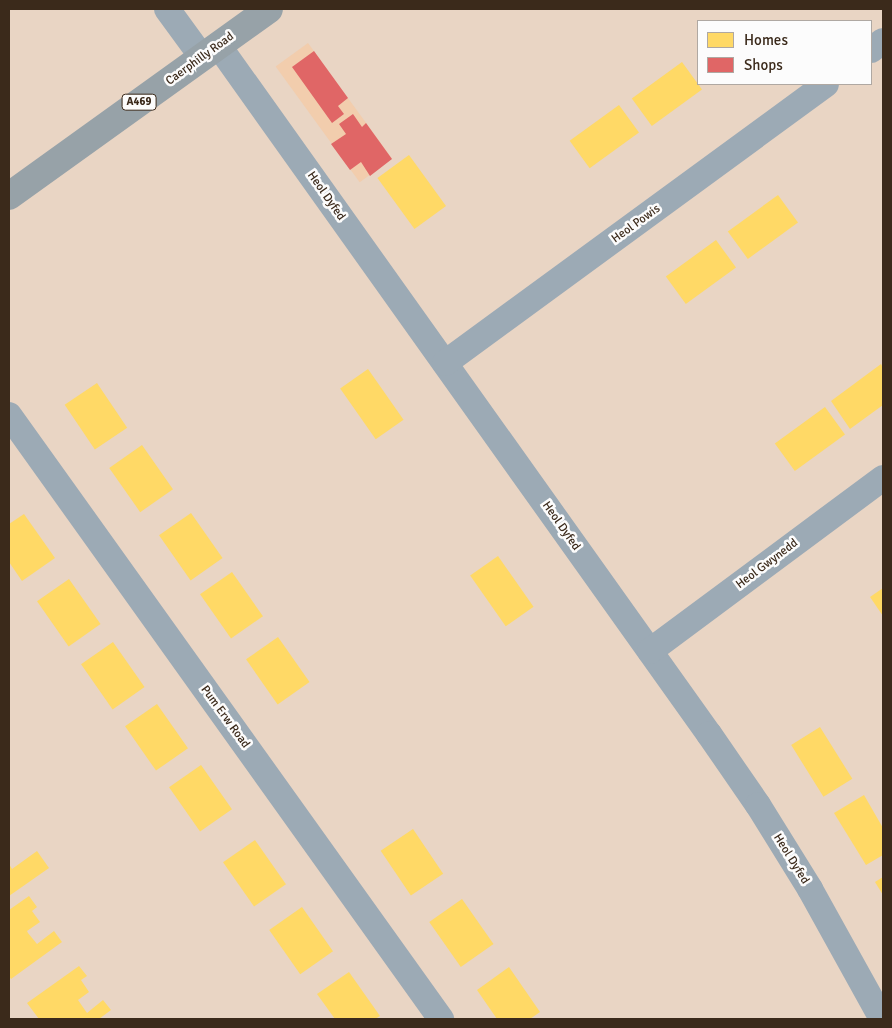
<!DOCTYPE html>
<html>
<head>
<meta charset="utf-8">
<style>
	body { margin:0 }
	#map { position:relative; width:892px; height:1028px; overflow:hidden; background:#e9d5c4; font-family:Signika,sans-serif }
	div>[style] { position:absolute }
	.built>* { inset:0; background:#f2cdad; transform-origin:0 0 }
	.homes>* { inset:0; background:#ffd966; transform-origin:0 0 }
	.shops>* { inset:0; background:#e06666 }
	.minor>* { height:26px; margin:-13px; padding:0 13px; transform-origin:13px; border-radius:13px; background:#9caab5 }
	.primary>* { height:28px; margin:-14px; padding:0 14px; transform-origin:14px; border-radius:14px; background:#97a2a8 }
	span { translate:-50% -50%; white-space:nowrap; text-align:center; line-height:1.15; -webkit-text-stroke:5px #fcfcfc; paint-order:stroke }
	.shield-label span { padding:1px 4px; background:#fcfcfc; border:1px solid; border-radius:4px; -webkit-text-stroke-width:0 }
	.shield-label { font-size:11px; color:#3b2a1b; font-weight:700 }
	.street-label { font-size:12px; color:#3b2a1b }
	.frame { position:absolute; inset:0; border:10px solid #3b2a1b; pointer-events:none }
	.legend { position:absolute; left:697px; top:20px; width:175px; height:65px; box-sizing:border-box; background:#fcfcfc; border:1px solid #afa8a2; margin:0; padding:6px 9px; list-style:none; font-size:15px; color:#3b2a1b }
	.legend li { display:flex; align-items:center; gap:10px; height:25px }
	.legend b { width:25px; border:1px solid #afa8a2 }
</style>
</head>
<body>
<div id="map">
	<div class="built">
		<i style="left:308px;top:43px;width:143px;height:40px;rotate:54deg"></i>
	</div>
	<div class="homes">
		<i style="left:682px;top:62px;width:34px;height:62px;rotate:54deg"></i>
		<i style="left:619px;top:105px;width:34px;height:61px;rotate:54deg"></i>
		<i style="left:409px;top:155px;width:63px;height:39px;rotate:54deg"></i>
		<i style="left:778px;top:195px;width:34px;height:62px;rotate:54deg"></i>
		<i style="left:716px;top:240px;width:34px;height:62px;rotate:54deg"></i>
		<i style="clip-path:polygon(881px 364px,883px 368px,883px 405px,850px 429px,831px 401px)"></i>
		<i style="left:368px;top:369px;width:62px;height:34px;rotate:55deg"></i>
		<i style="left:97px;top:383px;width:54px;height:39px;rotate:56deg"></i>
		<i style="left:825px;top:407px;width:34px;height:62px;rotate:54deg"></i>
		<i style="left:142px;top:445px;width:54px;height:40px;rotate:55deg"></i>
		<i style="left:191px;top:513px;width:55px;height:39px;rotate:55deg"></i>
		<i style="clip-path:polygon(24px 514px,55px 558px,22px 581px,9px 562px,9px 524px)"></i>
		<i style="left:498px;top:556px;width:62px;height:34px;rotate:55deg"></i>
		<i style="left:232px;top:572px;width:54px;height:39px;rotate:55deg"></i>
		<i style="left:69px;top:579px;width:55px;height:39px;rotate:55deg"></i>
		<i style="clip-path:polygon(883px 588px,883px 616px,870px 597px)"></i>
		<i style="left:278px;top:637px;width:55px;height:39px;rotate:55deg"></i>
		<i style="left:113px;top:642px;width:55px;height:39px;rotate:55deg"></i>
		<i style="left:157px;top:704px;width:54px;height:39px;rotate:55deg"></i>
		<i style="left:820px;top:727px;width:61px;height:34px;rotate:58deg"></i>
		<i style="left:201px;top:765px;width:54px;height:39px;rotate:55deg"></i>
		<i style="clip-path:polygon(864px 795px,883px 828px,883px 855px,866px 865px,834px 813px)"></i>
		<i style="left:413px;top:829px;width:54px;height:39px;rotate:56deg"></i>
		<i style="left:255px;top:840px;width:54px;height:39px;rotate:55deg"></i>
		<i style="clip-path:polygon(37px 851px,49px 868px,9px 896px,9px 864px,12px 869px)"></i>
		<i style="clip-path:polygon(883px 877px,883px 895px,875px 882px)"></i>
		<i style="clip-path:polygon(29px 896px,37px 907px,32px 911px,40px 922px,27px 931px,28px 933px,37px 944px,54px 931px,62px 942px,11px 979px,9px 976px,9px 910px)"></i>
		<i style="left:462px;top:899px;width:55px;height:40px;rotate:55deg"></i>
		<i style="left:302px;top:907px;width:54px;height:40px;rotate:55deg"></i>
		<i style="clip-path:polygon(79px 966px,87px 976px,81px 980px,89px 992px,78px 1000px,87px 1013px,103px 1000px,111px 1010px,99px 1019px,39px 1019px,27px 1003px)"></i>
		<i style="clip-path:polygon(509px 967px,540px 1012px,530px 1019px,497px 1019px,477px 990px)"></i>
		<i style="clip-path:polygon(349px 972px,380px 1016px,375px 1019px,335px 1019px,317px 994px)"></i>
	</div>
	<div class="shops">
		<i style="clip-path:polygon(314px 51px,348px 98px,338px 106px,344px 114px,332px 123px,292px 67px)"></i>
		<i style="clip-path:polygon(353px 114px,362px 127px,366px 123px,392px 159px,370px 176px,361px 162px,350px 170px,331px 144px,346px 134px,339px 124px)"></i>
	</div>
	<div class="minor">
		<i style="left:167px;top:9px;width:59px;rotate:53.9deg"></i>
		<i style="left:218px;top:45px;width:846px;rotate:54.53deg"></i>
		<i style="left:709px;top:734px;width:86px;rotate:55.4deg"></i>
		<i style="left:758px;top:805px;width:99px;rotate:58.2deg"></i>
		<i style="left:810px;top:889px;width:149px;rotate:61deg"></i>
		<i style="left:871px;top:50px;width:15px;rotate:-37deg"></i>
		<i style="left:445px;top:363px;width:472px;rotate:-36.2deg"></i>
		<i style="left:9px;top:415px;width:743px;rotate:54.43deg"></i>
		<i style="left:650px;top:651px;width:290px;rotate:-36.6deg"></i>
	</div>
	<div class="primary">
		<i style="left:9px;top:196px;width:320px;rotate:-35.7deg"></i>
	</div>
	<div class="shield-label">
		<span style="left:139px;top:102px">A469</span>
	</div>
	<div class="street-label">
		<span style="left:200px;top:59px;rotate:-36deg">Caerphilly Road</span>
		<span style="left:326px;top:196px;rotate:55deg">Heol Dyfed</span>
		<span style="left:636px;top:224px;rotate:-36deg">Heol Powis</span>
		<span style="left:561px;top:526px;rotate:55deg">Heol Dyfed</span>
		<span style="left:767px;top:564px;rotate:-37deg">Heol Gwynedd</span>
		<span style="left:225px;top:717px;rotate:54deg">Pum Erw Road</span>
		<span style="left:791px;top:859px;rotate:58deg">Heol Dyfed</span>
	</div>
	<div class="frame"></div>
	<ul class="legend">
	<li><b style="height:14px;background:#ffd966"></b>Homes</li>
	<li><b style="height:14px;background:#e06666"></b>Shops</li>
	</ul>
</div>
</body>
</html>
